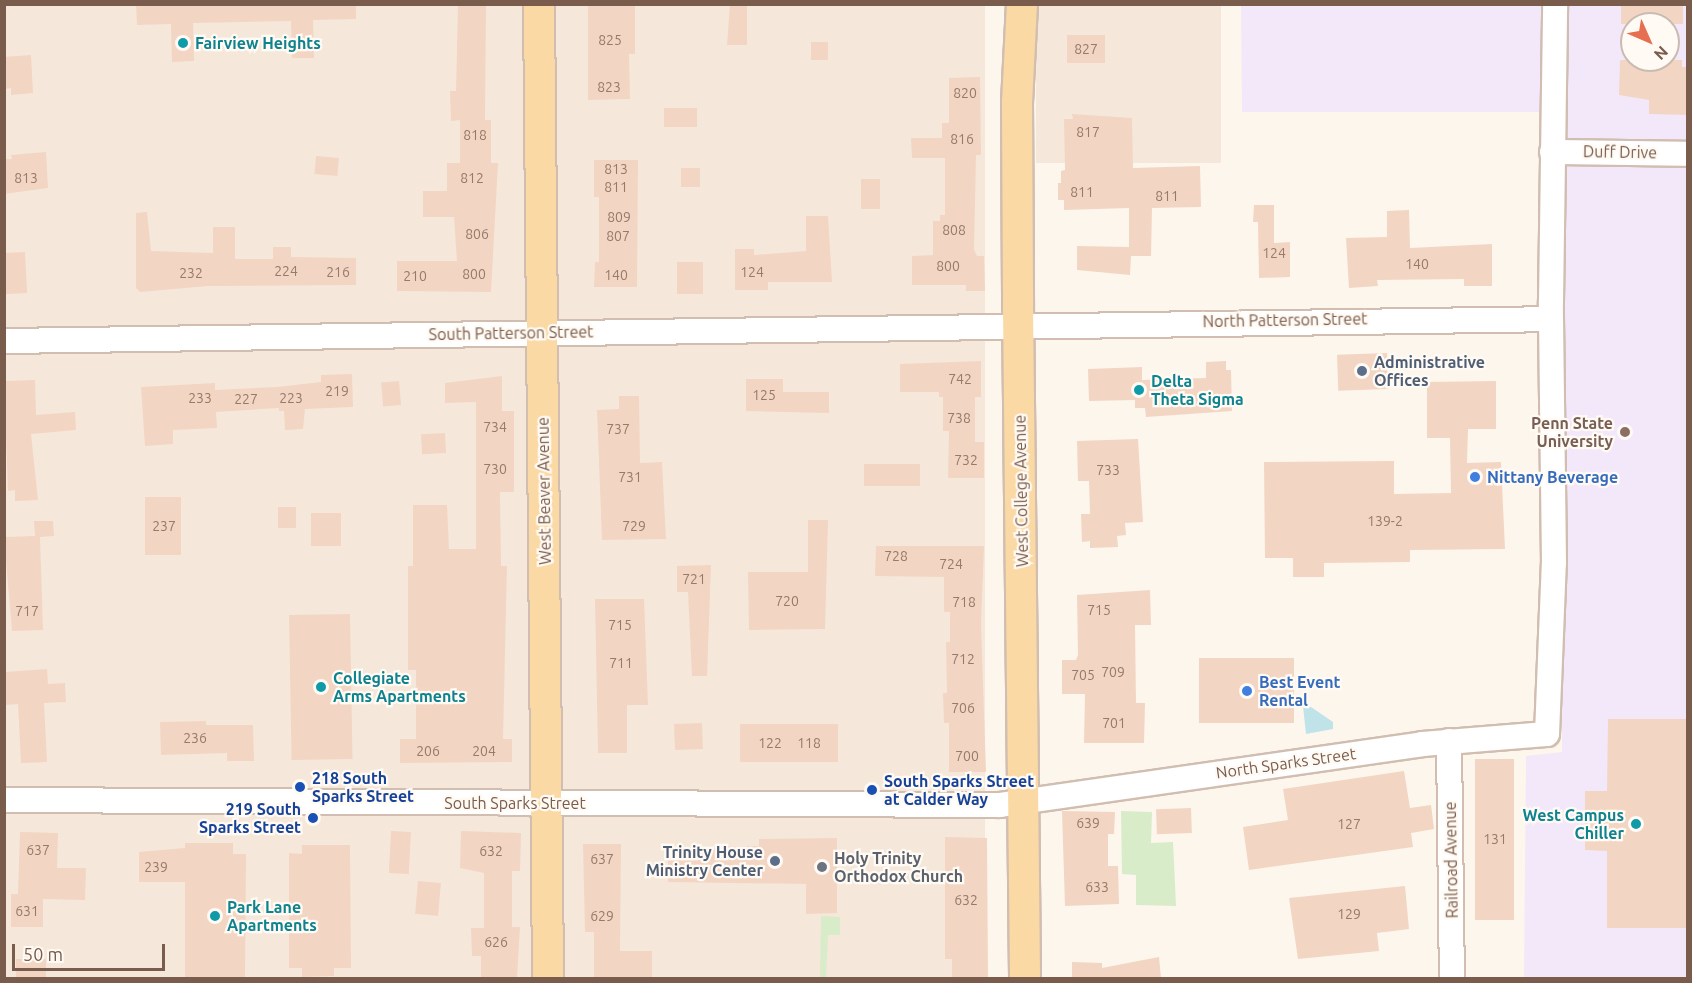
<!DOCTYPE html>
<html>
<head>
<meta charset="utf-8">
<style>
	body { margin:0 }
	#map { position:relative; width:1692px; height:983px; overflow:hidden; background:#fdf6ec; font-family:Ubuntu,sans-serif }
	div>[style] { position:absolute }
	.residential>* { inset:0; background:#f5e8da; transform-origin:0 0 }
	.education>* { inset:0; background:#f3e8fa }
	.green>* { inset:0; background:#d8ecc9 }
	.water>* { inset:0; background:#bfe3e8 }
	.building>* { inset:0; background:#f3d5c3; transform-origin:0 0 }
	.roads { filter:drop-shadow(2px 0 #d1beb0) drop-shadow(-2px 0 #d1beb0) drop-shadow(0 2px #d1beb0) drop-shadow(0 -2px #d1beb0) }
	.minor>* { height:24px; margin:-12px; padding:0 12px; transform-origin:12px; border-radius:12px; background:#fff }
	.major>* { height:30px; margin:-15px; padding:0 15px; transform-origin:15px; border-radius:15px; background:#fbd9a5 }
	.dots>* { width:16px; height:16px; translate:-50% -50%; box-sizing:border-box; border:3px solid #fffaf3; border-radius:50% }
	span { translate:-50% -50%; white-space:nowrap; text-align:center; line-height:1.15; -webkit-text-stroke:4.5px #fffaf3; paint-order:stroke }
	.number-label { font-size:14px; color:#987a6a }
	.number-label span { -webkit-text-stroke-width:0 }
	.culture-label { font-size:16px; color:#0d838f; font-weight:700 }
	.left { translate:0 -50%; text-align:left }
	.right { translate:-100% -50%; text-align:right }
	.street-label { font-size:16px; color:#7a5c4d }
	.service-label { font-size:16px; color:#4e5e75; font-weight:700 }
	.education-label { font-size:16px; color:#785e54; font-weight:700 }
	.shop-label { font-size:16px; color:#366cbe; font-weight:700 }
	.transit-label { font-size:16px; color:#164399; font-weight:700 }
	.worship-label { font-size:16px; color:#5b616d; font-weight:700 }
	.frame { position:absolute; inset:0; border:6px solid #7a5c4d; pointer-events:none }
	.north { position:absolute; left:1620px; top:12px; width:60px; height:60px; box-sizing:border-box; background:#fffaf3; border:2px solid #cabbb1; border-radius:50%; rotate:135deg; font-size:16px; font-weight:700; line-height:24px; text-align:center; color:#7a5c4d }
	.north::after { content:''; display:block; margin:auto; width:21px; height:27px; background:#e76f51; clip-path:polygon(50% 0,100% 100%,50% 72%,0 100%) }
	.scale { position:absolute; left:12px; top:944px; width:153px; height:27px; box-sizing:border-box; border:3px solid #7a5c4d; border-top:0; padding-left:8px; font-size:18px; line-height:21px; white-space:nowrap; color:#7a5c4d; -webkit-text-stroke:4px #fffaf3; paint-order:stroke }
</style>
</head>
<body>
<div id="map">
	<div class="residential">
		<i style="left:5px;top:5px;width:980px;height:973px"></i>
		<i style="left:1036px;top:5px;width:185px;height:158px"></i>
	</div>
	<div class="education">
		<i style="clip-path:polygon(evenodd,1241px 5px,1687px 5px,1687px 978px,1524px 978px,1526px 756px,1562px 752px,1563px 112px,1242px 112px,1241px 5px,1632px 24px,1668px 24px,1668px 60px,1632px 60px,1632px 24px)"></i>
	</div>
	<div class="green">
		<i style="clip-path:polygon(1121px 811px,1152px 812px,1151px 843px,1173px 842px,1176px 906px,1136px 905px,1136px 875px,1122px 874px)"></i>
		<i style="clip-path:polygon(821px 916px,840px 917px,840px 935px,828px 935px,826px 978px,820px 978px)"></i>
	</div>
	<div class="water">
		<i style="clip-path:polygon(1303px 706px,1311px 707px,1333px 722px,1333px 729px,1306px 734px)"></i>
	</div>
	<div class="building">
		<i style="clip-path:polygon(136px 4px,356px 4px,356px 19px,313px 20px,314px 58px,292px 58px,291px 21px,193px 23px,194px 61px,172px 62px,171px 24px,137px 25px)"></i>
		<i style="clip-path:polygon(458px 4px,486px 4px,485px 120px,491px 120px,491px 163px,498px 163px,491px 292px,397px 291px,397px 261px,457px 261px,454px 217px,423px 217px,423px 191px,447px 191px,447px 163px,460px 163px,460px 120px,451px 121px,450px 91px,456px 91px)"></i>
		<i style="clip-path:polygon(588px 4px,635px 4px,635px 54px,629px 54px,630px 99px,588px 100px)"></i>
		<i style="clip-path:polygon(730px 4px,747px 4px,747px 45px,727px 45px)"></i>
		<i style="left:1621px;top:4px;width:62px;height:20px"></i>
		<i style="left:1067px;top:35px;width:38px;height:28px"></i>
		<i style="left:811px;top:42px;width:17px;height:18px"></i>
		<i style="clip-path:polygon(31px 55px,33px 93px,11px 95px,11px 88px,4px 89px,4px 57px)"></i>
		<i style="clip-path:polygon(1620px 60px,1682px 60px,1682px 67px,1688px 67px,1688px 115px,1649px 114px,1649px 100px,1619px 95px)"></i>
		<i style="clip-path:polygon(980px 77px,981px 155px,976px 155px,974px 250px,977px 256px,984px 256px,985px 291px,966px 291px,966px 285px,912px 285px,912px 256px,933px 255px,933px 221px,940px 221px,940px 215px,945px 215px,945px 158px,912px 158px,911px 138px,942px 138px,942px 123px,949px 123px,949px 78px)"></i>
		<i style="left:664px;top:108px;width:33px;height:19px"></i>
		<i style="clip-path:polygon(1072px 114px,1132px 118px,1133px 168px,1200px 166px,1201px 207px,1152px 208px,1151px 256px,1131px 256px,1130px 275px,1077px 270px,1077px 246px,1129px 247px,1129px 208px,1064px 210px,1064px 200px,1058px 200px,1058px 183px,1061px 183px,1061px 171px,1065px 170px,1064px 119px,1073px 119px)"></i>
		<i style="clip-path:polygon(46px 152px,48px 188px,4px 194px,4px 159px,12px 159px,11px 155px)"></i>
		<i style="left:316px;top:156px;width:23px;height:18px;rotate:5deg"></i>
		<i style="clip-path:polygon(594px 160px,638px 160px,637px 287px,594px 287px,595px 262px,599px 262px,599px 197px,594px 197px)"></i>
		<i style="left:681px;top:168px;width:19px;height:19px"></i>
		<i style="left:861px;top:179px;width:19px;height:30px"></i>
		<i style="clip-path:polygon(1254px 205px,1274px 205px,1274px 243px,1290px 242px,1290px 277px,1259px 278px,1258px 222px,1253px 222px)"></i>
		<i style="clip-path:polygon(1409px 210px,1410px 248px,1492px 244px,1492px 286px,1464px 286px,1464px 279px,1377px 280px,1378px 286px,1349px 288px,1346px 238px,1387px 237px,1387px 211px)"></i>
		<i style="clip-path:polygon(147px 212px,151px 251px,213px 253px,213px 227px,235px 227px,235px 259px,273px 259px,273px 247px,291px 247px,291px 257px,356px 258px,356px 285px,208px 286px,140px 292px,136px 288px,136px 213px)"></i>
		<i style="clip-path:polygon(806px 216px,828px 216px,832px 282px,768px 282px,768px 290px,735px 290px,735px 249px,754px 249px,754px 255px,806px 251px)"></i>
		<i style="left:25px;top:252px;width:41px;height:21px;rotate:87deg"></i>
		<i style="left:677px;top:262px;width:26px;height:32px"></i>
		<i style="left:1387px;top:353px;width:36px;height:50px;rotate:88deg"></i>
		<i style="clip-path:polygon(981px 361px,981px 397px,975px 397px,975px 442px,984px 442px,984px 478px,948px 478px,949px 431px,943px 431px,943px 397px,939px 397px,939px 392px,900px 392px,900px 364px)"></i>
		<i style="clip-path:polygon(1226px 361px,1226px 370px,1231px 370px,1232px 411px,1146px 417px,1145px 408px,1135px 408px,1135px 400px,1089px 401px,1088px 369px,1142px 367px,1142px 380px,1206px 378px,1206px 362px)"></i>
		<i style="clip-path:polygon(352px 374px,353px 407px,305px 409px,303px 429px,285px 430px,284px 411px,279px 411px,279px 408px,216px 412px,217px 428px,173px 430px,173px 444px,145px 446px,141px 387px,215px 383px,215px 390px,277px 387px,321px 382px,321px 375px)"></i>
		<i style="clip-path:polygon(502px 376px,502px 411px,514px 411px,514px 492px,500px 492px,501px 566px,507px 566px,503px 739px,512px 739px,512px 762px,400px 763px,400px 739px,416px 739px,416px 670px,408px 670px,408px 566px,413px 566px,413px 505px,447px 505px,449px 549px,476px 549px,476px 402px,445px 403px,445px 383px)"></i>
		<i style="clip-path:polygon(746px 379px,783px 379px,783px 392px,829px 392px,829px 413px,746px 411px)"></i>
		<i style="clip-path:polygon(35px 380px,36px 415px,75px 412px,76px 430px,31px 434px,38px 500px,15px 501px,15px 490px,8px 491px,4px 381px)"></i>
		<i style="left:399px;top:381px;width:24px;height:18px;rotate:85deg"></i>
		<i style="clip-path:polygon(1496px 381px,1496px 429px,1468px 429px,1467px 463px,1501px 462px,1505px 549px,1410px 550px,1410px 562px,1324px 563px,1324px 577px,1293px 577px,1293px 558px,1265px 558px,1264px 462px,1394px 461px,1394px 494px,1451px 493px,1450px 438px,1427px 438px,1427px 382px)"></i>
		<i style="clip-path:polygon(619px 396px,639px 396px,640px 463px,662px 462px,666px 539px,602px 540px,597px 410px,619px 409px)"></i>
		<i style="left:445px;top:433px;width:20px;height:24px;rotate:87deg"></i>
		<i style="clip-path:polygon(1138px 439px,1143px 522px,1125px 523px,1126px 535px,1117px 536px,1118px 547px,1090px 548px,1090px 541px,1082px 542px,1081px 514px,1090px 514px,1089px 481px,1078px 481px,1077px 441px)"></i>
		<i style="left:920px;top:464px;width:22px;height:56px;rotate:90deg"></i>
		<i style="left:145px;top:497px;width:36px;height:58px"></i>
		<i style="left:278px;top:507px;width:18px;height:21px"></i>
		<i style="left:311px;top:513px;width:30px;height:33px"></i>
		<i style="clip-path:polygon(808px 520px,828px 520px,825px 629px,749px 630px,748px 572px,808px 572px)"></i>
		<i style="clip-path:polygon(34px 521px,53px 521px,54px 536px,40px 537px,43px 630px,12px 631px,4px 537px,35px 536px)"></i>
		<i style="clip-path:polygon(876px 546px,984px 546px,981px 624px,986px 772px,949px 772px,949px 723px,944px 723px,943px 693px,947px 693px,946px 642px,950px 642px,950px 612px,944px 612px,944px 577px,875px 576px)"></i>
		<i style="clip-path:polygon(711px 565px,707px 676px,692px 676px,688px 592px,677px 592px,677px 566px)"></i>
		<i style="clip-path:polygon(1150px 590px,1151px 625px,1135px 625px,1136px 703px,1145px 703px,1144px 743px,1084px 743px,1085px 694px,1062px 694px,1062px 660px,1076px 660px,1078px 655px,1077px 595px)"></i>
		<i style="clip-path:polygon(595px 599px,644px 599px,648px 705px,627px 705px,627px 753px,598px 753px)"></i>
		<i style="left:350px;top:614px;width:145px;height:61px;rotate:89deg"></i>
		<i style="left:1294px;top:658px;width:65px;height:95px;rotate:90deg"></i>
		<i style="clip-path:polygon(47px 669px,48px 684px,65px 683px,66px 702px,44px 703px,47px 762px,21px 763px,18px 704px,5px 705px,4px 672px)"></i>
		<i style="clip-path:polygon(1608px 719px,1688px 719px,1688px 928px,1607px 928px,1607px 851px,1585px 850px,1585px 791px,1607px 791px)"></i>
		<i style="clip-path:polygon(206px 721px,206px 725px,253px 725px,254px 761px,227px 761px,227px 753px,161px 755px,160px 722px)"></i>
		<i style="left:702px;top:723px;width:26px;height:28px;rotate:88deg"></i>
		<i style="left:838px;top:724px;width:38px;height:98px;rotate:90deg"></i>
		<i style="left:1475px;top:759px;width:39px;height:161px"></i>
		<i style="clip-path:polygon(1404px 771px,1410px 808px,1431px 805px,1434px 829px,1411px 833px,1413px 847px,1249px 870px,1243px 827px,1288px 820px,1283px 789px)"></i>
		<i style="left:1191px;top:808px;width:25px;height:35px;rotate:88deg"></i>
		<i style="clip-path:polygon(1062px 811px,1115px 812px,1114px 834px,1108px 834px,1108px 866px,1118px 866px,1119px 904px,1065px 906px)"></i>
		<i style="left:391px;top:831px;width:20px;height:42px;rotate:3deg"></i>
		<i style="clip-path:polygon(461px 831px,521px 833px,520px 871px,512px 871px,512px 927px,520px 927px,517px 978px,481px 978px,481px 956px,472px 956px,471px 928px,484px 928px,484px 873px,460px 868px)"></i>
		<i style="clip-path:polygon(20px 832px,58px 833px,57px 868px,86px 868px,85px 900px,43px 899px,43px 927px,11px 927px,11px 894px,18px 894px)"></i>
		<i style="clip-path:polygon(945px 837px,987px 838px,988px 978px,952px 978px,952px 959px,945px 959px)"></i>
		<i style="clip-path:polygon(837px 838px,837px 913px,806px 914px,806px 884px,668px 882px,668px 848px,759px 846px,759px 839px)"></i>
		<i style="clip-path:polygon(185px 843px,233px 843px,233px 854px,246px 854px,245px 978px,185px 978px,185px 882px,139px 882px,139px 852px,185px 848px)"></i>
		<i style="clip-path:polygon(583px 844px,621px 844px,620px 951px,652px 951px,652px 978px,594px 978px,594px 932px,585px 932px)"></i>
		<i style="clip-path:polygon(302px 845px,350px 845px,351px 968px,334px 968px,334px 976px,302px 977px,302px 968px,289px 968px,289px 853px,302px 854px)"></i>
		<i style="left:418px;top:881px;width:23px;height:33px;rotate:5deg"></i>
		<i style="clip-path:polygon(1405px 886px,1409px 929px,1377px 933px,1379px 951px,1298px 959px,1289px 898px)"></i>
		<i style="clip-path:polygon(1159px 957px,1161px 978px,1072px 978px,1072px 962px,1102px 963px,1102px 968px)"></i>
		<i style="left:16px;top:959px;width:30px;height:19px"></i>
	</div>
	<div class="roads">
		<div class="minor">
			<i style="left:1552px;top:152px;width:136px;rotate:0.8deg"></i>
			<i style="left:4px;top:341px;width:1547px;rotate:-0.81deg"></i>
			<i style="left:1449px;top:741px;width:237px;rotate:89.3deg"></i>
			<i style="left:4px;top:800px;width:996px;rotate:0.29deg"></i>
			<i style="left:1000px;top:805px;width:426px;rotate:-8.2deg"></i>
			<i style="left:1422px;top:744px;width:125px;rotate:-4.6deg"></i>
			<i style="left:1547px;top:734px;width:171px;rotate:-87.7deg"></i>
			<i style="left:1554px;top:563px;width:261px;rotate:-90.7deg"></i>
			<i style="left:1551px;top:302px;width:298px;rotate:-89.2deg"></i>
		</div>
		<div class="major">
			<i style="left:539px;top:4px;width:974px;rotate:89.47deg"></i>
			<i style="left:1022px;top:4px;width:98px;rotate:92.9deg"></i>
			<i style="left:1017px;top:102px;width:204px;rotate:89.7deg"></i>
			<i style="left:1018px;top:306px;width:672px;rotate:89.4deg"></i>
		</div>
	</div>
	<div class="dots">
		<i style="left:183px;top:43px;background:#0f9aa8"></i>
		<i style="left:1362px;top:371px;background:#5c6f8a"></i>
		<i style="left:1139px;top:390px;background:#0f9aa8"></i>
		<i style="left:1625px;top:432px;background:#8d6e63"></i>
		<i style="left:1475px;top:477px;background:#3f7fe0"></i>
		<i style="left:321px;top:687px;background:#0f9aa8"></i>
		<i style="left:1247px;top:691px;background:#3f7fe0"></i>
		<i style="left:300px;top:787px;background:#1a4fb4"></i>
		<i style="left:872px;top:790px;background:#1a4fb4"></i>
		<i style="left:313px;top:818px;background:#1a4fb4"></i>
		<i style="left:1636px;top:824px;background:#0f9aa8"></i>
		<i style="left:775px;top:861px;background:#5c6f8a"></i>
		<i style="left:822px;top:867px;background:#6b7280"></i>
		<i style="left:215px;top:916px;background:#0f9aa8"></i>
	</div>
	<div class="number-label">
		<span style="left:610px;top:40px">825</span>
		<span style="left:1086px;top:49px">827</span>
		<span style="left:609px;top:87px">823</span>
		<span style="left:965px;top:93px">820</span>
		<span style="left:1088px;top:132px">817</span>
		<span style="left:475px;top:135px">818</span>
		<span style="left:962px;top:139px">816</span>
		<span style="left:616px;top:169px">813</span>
		<span style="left:26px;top:178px">813</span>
		<span style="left:472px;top:178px">812</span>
		<span style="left:616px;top:187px">811</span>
		<span style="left:1082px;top:192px">811</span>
		<span style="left:1167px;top:196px">811</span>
		<span style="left:619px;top:217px">809</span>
		<span style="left:954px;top:230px">808</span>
		<span style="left:477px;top:234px">806</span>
		<span style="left:618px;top:236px">807</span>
		<span style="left:1274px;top:253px">124</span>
		<span style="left:1417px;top:264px">140</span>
		<span style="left:948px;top:266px">800</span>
		<span style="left:286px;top:271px">224</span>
		<span style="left:338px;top:272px">216</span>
		<span style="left:752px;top:272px">124</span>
		<span style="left:191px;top:273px">232</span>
		<span style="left:474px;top:274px">800</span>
		<span style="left:616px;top:275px">140</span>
		<span style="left:415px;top:276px">210</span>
		<span style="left:960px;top:379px">742</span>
		<span style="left:337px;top:391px">219</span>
		<span style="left:764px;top:395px">125</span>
		<span style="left:200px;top:398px">233</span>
		<span style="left:291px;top:398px">223</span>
		<span style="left:246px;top:399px">227</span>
		<span style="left:959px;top:418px">738</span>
		<span style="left:495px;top:427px">734</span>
		<span style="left:618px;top:429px">737</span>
		<span style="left:966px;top:460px">732</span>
		<span style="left:495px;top:469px">730</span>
		<span style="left:1108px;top:470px">733</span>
		<span style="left:630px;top:477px">731</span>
		<span style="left:1385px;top:521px">139-2</span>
		<span style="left:164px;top:526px">237</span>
		<span style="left:634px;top:526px">729</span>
		<span style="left:896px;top:556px">728</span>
		<span style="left:951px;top:564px">724</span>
		<span style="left:694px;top:579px">721</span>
		<span style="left:787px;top:601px">720</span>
		<span style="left:964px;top:602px">718</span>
		<span style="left:1099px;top:610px">715</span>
		<span style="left:27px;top:611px">717</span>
		<span style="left:620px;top:625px">715</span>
		<span style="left:963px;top:659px">712</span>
		<span style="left:621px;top:663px">711</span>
		<span style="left:1113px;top:672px">709</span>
		<span style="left:1083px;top:675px">705</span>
		<span style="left:963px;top:708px">706</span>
		<span style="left:1114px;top:723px">701</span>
		<span style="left:195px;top:738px">236</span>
		<span style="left:770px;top:743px">122</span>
		<span style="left:809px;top:743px">118</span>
		<span style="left:428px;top:751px">206</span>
		<span style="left:484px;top:751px">204</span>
		<span style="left:967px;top:756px">700</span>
		<span style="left:1088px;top:823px">639</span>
		<span style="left:1349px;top:824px">127</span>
		<span style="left:1495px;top:839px">131</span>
		<span style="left:38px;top:850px">637</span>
		<span style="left:491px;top:851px">632</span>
		<span style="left:602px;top:859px">637</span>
		<span style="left:156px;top:867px">239</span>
		<span style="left:1097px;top:887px">633</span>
		<span style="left:966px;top:900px">632</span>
		<span style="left:27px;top:911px">631</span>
		<span style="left:1349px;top:914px">129</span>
		<span style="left:602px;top:916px">629</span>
		<span style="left:496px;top:942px">626</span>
	</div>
	<div class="culture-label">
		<span class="left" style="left:195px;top:43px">Fairview Heights</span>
		<span class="left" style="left:1151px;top:390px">Delta<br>Theta Sigma</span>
		<span class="left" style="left:333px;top:687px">Collegiate<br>Arms Apartments</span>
		<span class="right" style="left:1624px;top:824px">West Campus<br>Chiller</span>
		<span class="left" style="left:227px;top:916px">Park Lane<br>Apartments</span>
	</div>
	<div class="street-label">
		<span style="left:1620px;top:152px;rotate:1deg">Duff Drive</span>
		<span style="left:1285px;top:320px;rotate:-1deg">North Patterson Street</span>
		<span style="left:511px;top:333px;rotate:-1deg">South Patterson Street</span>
		<span style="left:544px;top:491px;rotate:-91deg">West Beaver Avenue</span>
		<span style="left:1021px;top:491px;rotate:-91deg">West College Avenue</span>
		<span style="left:1286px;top:763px;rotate:-8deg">North Sparks Street</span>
		<span style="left:515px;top:803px">South Sparks Street</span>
		<span style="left:1451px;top:860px;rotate:-91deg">Railroad Avenue</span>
	</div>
	<div class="service-label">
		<span class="left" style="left:1374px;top:371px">Administrative<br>Offices</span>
		<span class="right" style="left:763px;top:861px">Trinity House<br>Ministry Center</span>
	</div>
	<div class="education-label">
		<span class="right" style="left:1613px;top:432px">Penn State<br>University</span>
	</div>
	<div class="shop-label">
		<span class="left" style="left:1487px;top:477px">Nittany Beverage</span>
		<span class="left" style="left:1259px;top:691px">Best Event<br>Rental</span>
	</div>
	<div class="transit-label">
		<span class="left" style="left:312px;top:787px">218 South<br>Sparks Street</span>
		<span class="left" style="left:884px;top:790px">South Sparks Street<br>at Calder Way</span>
		<span class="right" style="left:301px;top:818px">219 South<br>Sparks Street</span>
	</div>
	<div class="worship-label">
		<span class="left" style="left:834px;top:867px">Holy Trinity<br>Orthodox Church</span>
	</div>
	<div class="frame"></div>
	<div class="north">N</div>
	<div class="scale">50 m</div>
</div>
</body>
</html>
